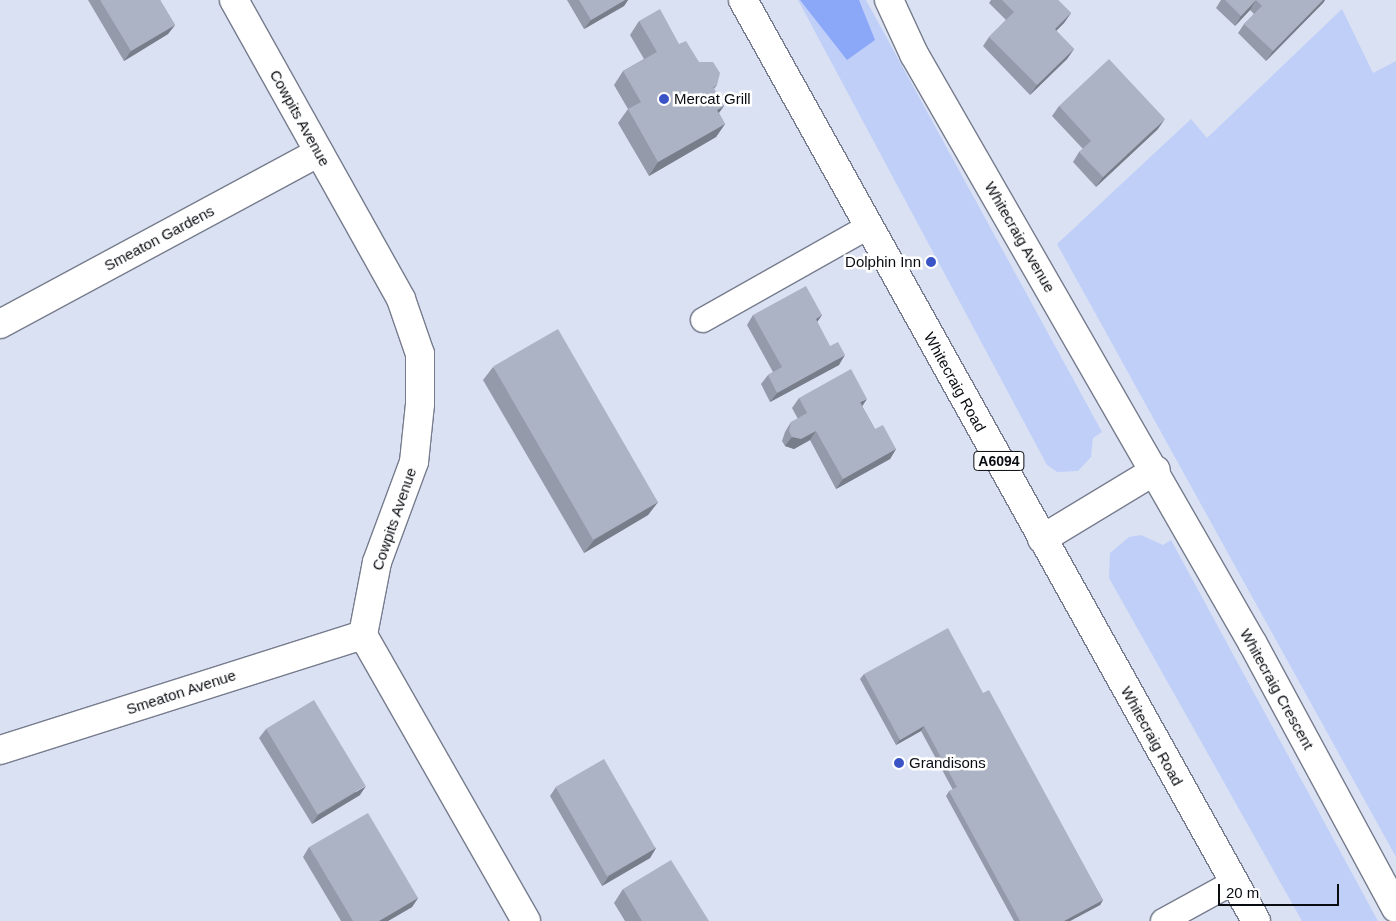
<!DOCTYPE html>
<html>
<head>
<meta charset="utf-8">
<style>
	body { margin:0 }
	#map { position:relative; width:1396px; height:921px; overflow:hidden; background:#dae1f3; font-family:Arial,sans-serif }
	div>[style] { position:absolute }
	.green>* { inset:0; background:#c0cff8 }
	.forest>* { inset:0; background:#8ba7f8 }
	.roads { filter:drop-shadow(1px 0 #767c8d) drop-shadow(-1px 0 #767c8d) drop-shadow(0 1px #767c8d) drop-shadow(0 -1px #767c8d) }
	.service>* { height:24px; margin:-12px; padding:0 12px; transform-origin:12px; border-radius:12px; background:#fff }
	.minor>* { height:28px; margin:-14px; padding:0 14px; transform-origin:14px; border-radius:14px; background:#fff }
	.primary>* { height:28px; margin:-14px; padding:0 14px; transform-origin:14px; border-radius:14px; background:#fff }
	.wall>* { inset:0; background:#949aa9 }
	.shaded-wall>* { inset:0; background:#787d8a }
	.building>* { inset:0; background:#acb3c5; transform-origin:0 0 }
	.dots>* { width:14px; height:14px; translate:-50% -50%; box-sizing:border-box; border:2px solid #fff; border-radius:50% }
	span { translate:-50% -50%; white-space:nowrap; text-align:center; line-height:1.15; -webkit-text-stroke:5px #fff; paint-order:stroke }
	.shield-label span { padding:1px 4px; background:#fff; border:1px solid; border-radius:4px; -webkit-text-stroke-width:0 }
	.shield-label { font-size:14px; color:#090c11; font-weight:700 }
	.poi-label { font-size:15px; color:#090c11 }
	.left { translate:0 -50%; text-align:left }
	.right { translate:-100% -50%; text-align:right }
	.street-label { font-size:15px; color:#090c11 }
	.scale { position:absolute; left:1218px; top:884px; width:121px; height:22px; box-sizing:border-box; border:2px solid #090c11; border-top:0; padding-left:6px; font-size:15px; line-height:18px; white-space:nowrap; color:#090c11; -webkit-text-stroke:4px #fff; paint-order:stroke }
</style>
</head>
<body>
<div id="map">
	<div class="green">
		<i style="clip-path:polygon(798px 0,866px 0,1102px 432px,1093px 438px,1091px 457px,1078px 471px,1057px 472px,1047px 465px)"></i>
		<i style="clip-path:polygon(1342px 9px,1373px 73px,1396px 61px,1396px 857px,1057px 244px,1191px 119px,1207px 138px)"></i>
		<i style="clip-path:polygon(1141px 535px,1163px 545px,1171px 540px,1378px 921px,1302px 921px,1109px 578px,1110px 553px,1129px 537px)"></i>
	</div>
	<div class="forest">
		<i style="clip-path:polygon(800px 0,859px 0,875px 40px,847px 60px)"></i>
	</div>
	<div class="roads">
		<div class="service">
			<i style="left:703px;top:320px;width:189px;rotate:-29.4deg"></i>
			<i style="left:1163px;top:921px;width:81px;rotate:-28.8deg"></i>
		</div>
		<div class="minor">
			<i style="left:234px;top:0;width:342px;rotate:60.8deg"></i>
			<i style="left:401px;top:299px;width:58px;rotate:70.9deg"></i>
			<i style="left:420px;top:354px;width:50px;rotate:90deg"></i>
			<i style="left:420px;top:404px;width:58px;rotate:95.9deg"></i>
			<i style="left:414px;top:462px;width:107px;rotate:110.3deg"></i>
			<i style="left:377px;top:562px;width:74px;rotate:100.9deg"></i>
			<i style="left:363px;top:635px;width:329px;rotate:60.3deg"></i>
			<i style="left:889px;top:0;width:60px;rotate:65.2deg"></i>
			<i style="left:914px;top:54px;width:680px;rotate:60.12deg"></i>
			<i style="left:1253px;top:644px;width:300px;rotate:61.6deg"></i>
			<i style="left:0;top:324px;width:362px;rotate:-28.3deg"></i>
			<i style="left:1042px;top:539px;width:133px;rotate:-31.2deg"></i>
			<i style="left:0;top:750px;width:381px;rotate:-17.6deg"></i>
		</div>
		<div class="primary">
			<i style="left:743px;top:0;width:1054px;rotate:60.88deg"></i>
		</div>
	</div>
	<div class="wall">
		<i style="clip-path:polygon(88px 0,160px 0,175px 25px,168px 34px,124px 61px)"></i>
		<i style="clip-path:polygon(567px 0,628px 0,624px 6px,584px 29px)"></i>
		<i style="clip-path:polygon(991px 0,1058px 0,1071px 13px,1064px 23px,1056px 31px,1074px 49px,1067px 59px,1030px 95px,983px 46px,989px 37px,1006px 20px,989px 3px)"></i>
		<i style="clip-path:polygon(1221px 0,1325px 0,1323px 3px,1266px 61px,1238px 33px,1244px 24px,1254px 14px,1250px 10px,1235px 26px,1216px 8px)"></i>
		<i style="clip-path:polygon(639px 21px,679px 44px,699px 62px,717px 85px,714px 89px,724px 106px,719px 113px,725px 124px,716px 137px,649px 176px,618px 123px,628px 109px,614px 85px,623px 71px,644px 59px,630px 35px)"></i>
		<i style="clip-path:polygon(1059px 106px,1158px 129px,1096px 187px,1073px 162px,1079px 152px,1083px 149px,1052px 116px)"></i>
		<i style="clip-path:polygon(753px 315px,822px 315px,817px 322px,839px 365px,770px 402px,761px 384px,768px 375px,773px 372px,747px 325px)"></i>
		<i style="clip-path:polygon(493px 367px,658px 502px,648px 515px,584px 553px,483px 380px)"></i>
		<i style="clip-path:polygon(799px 398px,862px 406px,875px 429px,896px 449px,890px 459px,836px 489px,810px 440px,794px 449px,785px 446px,782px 441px,785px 432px,791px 422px,798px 419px,792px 408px)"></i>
		<i style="clip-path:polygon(864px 674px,983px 693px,1103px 900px,1100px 905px,1070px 921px,1014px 921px,946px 796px,949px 791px,953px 790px,921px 731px,896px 745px,860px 679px)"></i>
		<i style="clip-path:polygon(266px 729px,360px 795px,312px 824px,259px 738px)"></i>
		<i style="clip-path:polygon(556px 787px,656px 848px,650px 858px,602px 886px,550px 796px)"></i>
		<i style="clip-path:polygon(309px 847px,418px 898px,412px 907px,388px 921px,341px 921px,303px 857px)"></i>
		<i style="clip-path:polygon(623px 889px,709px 921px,625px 921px,614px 903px)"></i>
	</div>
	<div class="shaded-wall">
		<i style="clip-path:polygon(625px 0,628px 0,624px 6px,584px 29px,591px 20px)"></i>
		<i style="clip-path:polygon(1256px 0,1250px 10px,1235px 26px,1241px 16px)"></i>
		<i style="clip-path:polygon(1323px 0,1325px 0,1323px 3px,1266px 61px,1273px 51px)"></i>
		<i style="clip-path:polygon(1071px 13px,1064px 23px,1048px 39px,1055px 29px)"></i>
		<i style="clip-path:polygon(175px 25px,168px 34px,124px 61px,131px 51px)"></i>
		<i style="clip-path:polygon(1074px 49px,1067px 59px,1030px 95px,1037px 85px)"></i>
		<i style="clip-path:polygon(724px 106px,714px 119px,717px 110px)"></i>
		<i style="clip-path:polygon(1165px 119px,1158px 129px,1096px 187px,1103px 177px)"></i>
		<i style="clip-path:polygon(725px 124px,716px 137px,649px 176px,658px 162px)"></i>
		<i style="clip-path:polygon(822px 315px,815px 325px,816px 319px)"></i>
		<i style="clip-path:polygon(845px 355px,839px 365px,770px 402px,777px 393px)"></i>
		<i style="clip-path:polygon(867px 399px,861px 408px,860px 402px)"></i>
		<i style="clip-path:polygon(816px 431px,810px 440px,794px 449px,785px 446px,792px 437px)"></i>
		<i style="clip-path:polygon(896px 449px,890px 459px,836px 489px,843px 479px)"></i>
		<i style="clip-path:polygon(658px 502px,648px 515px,584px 553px,594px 540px)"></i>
		<i style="clip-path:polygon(924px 726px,921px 731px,896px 745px,900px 740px)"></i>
		<i style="clip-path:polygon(366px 786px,360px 795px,312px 824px,318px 815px)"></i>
		<i style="clip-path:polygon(656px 848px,650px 858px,602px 886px,609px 876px)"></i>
		<i style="clip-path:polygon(418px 898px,412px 907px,388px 921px,379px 921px)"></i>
		<i style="clip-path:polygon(1103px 900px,1100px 905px,1070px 921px,1064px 921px)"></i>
	</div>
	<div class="building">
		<i style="clip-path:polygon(100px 0,160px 0,175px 25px,131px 51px)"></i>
		<i style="clip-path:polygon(579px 0,625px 0,591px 20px)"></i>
		<i style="clip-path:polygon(1002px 0,1058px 0,1071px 13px,1055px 29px,1074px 49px,1037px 85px,989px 37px,1014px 12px)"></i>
		<i style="clip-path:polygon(1225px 0,1323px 0,1273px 51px,1244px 24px,1262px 6px,1256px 0,1241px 16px)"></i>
		<i style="clip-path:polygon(660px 9px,679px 44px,686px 41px,699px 62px,713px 62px,720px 73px,717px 85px,713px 87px,724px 106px,717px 110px,725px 124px,658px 162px,628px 109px,641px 102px,623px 71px,657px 52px,639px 21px)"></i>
		<i style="clip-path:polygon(1109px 59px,1165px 119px,1103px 177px,1079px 152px,1091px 141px,1059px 106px)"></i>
		<i style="clip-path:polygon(806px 286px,822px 315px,816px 319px,830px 346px,838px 342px,845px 355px,777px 393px,768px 375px,782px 367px,753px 315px)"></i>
		<i style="left:558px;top:329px;width:200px;height:75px;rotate:60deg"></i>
		<i style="clip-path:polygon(851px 369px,867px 399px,860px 402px,875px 429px,883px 425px,896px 449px,843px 479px,816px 431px,801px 439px,792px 437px,789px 431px,791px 422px,807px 413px,799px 398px)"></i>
		<i style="clip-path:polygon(948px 628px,983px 693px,989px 690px,1103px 900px,1064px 921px,1020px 921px,949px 791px,957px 787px,924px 726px,900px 740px,864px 674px)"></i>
		<i style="left:314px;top:700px;width:100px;height:56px;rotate:59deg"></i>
		<i style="left:604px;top:759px;width:103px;height:56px;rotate:60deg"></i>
		<i style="clip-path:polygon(368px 813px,418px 898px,379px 921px,353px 921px,309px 847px)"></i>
		<i style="clip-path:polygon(671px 860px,709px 921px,642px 921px,623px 889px)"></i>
	</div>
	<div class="dots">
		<i style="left:664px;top:99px;background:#3a54c6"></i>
		<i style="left:931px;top:262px;background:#3a54c6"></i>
		<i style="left:899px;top:763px;background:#3a54c6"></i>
	</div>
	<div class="shield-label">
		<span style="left:999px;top:461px">A6094</span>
	</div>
	<div class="poi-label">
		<span class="left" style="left:674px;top:99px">Mercat Grill</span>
		<span class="right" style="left:921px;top:262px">Dolphin Inn</span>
		<span class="left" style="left:909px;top:763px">Grandisons</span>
	</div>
	<div class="street-label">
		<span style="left:300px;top:118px;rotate:61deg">Cowpits Avenue</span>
		<span style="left:1020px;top:237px;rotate:60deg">Whitecraig Avenue</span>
		<span style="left:159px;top:238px;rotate:-28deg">Smeaton Gardens</span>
		<span style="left:955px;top:382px;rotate:61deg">Whitecraig Road</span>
		<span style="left:394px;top:519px;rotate:-71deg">Cowpits Avenue</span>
		<span style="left:1277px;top:689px;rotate:61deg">Whitecraig Crescent</span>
		<span style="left:181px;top:692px;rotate:-18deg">Smeaton Avenue</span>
		<span style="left:1152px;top:736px;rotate:61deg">Whitecraig Road</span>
	</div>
	<div class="scale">20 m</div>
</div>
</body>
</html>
